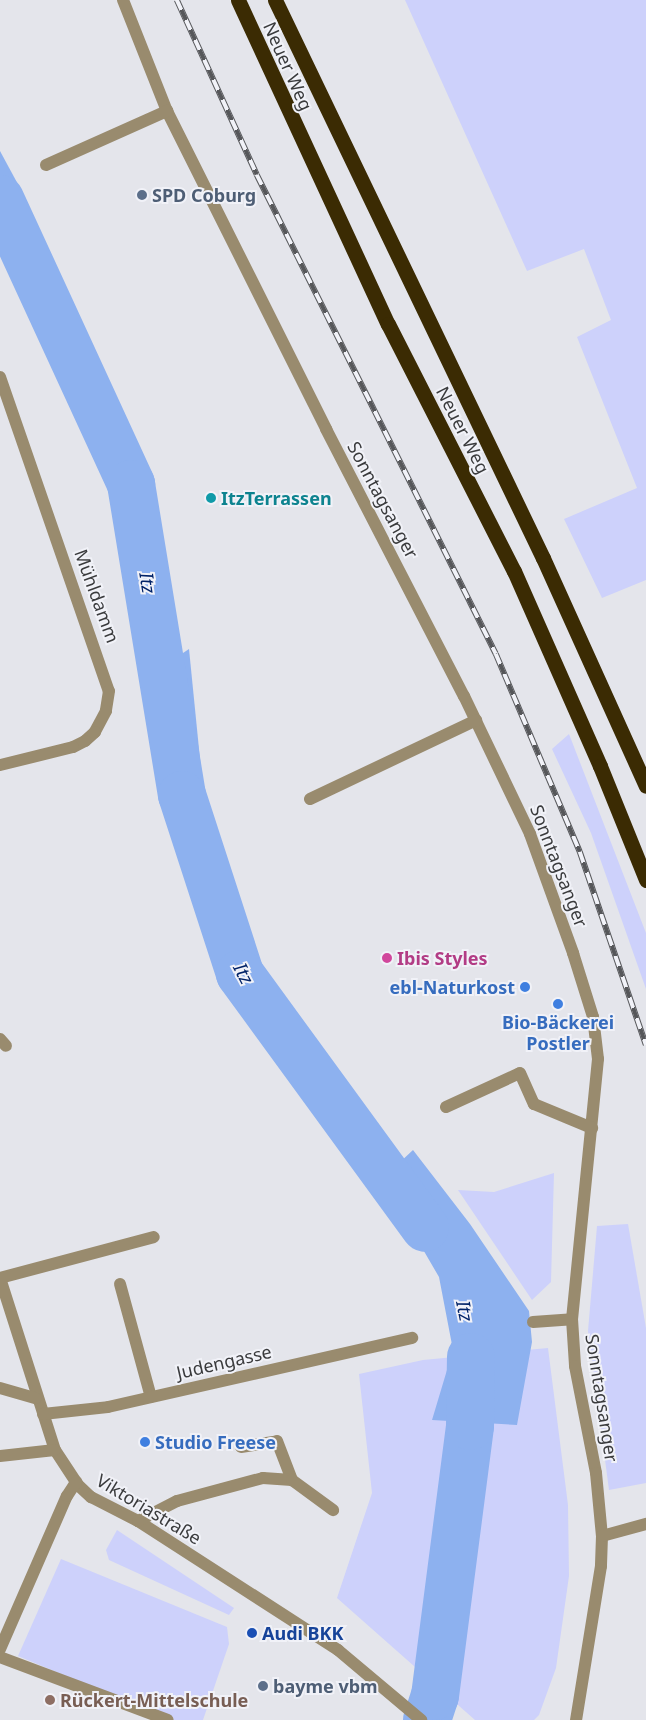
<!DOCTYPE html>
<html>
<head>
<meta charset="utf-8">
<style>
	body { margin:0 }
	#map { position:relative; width:646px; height:1720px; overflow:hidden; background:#e4e5eb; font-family:"Noto Sans",sans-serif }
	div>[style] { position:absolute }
	.green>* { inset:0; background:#cdd1fb }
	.water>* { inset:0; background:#8db1ef }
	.river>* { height:48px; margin:-24px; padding:0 24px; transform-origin:24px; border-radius:24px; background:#8db1ef }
	.minor>* { height:12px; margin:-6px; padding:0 6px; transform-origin:6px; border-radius:6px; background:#998b6e }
	.highway>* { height:15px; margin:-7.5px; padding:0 7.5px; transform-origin:7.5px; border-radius:7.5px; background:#3b2b03 }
	.rail>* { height:5.5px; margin-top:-2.75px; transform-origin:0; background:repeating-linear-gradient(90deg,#f1f2f8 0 11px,#56575a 0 22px); box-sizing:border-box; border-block:1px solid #56575a }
	.dots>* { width:14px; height:14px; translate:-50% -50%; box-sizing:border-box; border:2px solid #f1f2f8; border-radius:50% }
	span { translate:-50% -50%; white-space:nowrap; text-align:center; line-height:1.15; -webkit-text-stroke:4px #f1f2f8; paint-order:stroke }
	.street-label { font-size:18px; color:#3a3b3d }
	.service-label { font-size:18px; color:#4e5e75; font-weight:700 }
	.left { translate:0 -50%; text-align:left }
	.culture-label { font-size:18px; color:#0d838f; font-weight:700 }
	.hotel-label { font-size:18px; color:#b23c85; font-weight:700 }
	.shop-label { font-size:18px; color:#366cbe; font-weight:700 }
	.right { translate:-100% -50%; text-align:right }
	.transit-label { font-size:18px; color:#164399; font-weight:700 }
	.education-label { font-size:18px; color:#785e54; font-weight:700 }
	.water-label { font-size:19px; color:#002267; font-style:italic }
</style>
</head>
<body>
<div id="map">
	<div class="green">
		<i style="clip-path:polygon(405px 0,646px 0,646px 580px,602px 598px,564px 519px,637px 488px,577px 337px,611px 320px,584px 249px,527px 271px)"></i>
		<i style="clip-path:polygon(569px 734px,646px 933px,646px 989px,591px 833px,552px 749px)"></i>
		<i style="clip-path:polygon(554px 1173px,551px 1282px,532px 1300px,458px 1190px,494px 1192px)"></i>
		<i style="clip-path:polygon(628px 1224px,646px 1328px,646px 1483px,609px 1490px,588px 1331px,597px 1226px)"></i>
		<i style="clip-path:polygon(548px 1348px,568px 1505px,569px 1576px,556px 1668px,539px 1715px,534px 1720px,475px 1720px,337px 1598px,372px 1493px,359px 1374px,423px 1360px)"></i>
		<i style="clip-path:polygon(117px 1530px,234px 1608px,229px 1615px,109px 1560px,106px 1550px)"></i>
		<i style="clip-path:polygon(61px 1559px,227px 1627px,229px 1644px,203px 1720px,171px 1720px,18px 1656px)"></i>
	</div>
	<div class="water">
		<i style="clip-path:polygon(0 151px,20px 188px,35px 232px,0 240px)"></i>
		<i style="clip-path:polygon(189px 649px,201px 769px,160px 772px,144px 679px)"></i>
		<i style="clip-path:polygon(413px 1150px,470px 1224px,529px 1311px,532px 1342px,517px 1425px,432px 1420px,453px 1350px,439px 1277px,382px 1179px)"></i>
	</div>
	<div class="river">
		<i style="left:0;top:199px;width:314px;rotate:65.3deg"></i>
		<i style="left:131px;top:484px;width:315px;rotate:80.7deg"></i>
		<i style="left:182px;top:795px;width:188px;rotate:72deg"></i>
		<i style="left:240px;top:974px;width:314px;rotate:53.9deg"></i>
		<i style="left:427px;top:1720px;width:25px;rotate:-72deg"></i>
		<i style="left:435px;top:1696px;width:272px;rotate:-82.6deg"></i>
		<i style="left:470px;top:1426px;width:69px;rotate:-89.2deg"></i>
	</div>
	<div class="minor">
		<i style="left:123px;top:0;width:119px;rotate:68.4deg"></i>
		<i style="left:167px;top:111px;width:356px;rotate:63.4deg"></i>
		<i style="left:326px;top:429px;width:301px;rotate:62.7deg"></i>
		<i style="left:464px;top:696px;width:153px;rotate:64.4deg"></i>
		<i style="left:530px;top:834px;width:127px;rotate:70.1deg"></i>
		<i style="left:573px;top:953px;width:67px;rotate:72.6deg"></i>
		<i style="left:593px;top:1017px;width:42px;rotate:83.2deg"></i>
		<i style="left:598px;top:1059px;width:261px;rotate:95.7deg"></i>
		<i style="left:572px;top:1319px;width:47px;rotate:86.3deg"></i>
		<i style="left:575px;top:1366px;width:109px;rotate:78.9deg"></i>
		<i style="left:596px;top:1473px;width:63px;rotate:84.6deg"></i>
		<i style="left:602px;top:1536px;width:30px;rotate:92deg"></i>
		<i style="left:601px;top:1566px;width:156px;rotate:99.2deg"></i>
		<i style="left:46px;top:165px;width:133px;rotate:-24.1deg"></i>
		<i style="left:0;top:377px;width:332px;rotate:70.9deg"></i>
		<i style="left:109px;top:691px;width:20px;rotate:99deg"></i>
		<i style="left:106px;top:711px;width:24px;rotate:118deg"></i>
		<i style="left:95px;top:732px;width:13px;rotate:138deg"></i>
		<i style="left:85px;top:741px;width:13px;rotate:153deg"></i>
		<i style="left:73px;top:747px;width:75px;rotate:166.1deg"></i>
		<i style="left:310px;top:799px;width:184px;rotate:-25.4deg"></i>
		<i style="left:0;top:1039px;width:9px;rotate:49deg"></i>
		<i style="left:446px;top:1107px;width:81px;rotate:-24.7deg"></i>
		<i style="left:520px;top:1073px;width:34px;rotate:66deg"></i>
		<i style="left:534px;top:1104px;width:63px;rotate:22.5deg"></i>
		<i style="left:0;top:1278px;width:181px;rotate:72.3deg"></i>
		<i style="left:55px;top:1450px;width:42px;rotate:56.7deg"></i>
		<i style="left:78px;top:1485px;width:18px;rotate:43deg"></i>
		<i style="left:91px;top:1497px;width:53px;rotate:27.1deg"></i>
		<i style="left:138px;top:1521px;width:238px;rotate:32.8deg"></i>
		<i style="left:338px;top:1650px;width:109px;rotate:40.1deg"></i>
		<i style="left:0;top:1278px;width:159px;rotate:-14.9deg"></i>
		<i style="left:120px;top:1284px;width:117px;rotate:74.7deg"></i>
		<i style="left:533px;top:1322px;width:39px;rotate:-4deg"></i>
		<i style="left:0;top:1388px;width:37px;rotate:16deg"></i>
		<i style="left:43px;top:1414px;width:65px;rotate:-6.1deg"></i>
		<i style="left:108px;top:1407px;width:312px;rotate:-12.8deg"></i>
		<i style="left:241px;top:1447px;width:36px;rotate:-9deg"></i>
		<i style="left:277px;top:1441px;width:42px;rotate:69deg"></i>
		<i style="left:0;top:1456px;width:55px;rotate:-6.2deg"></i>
		<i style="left:138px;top:1521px;width:44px;rotate:-27.1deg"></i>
		<i style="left:177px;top:1501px;width:89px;rotate:-15deg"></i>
		<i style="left:263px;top:1478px;width:29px;rotate:4deg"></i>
		<i style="left:292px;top:1480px;width:51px;rotate:36.2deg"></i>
		<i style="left:602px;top:1536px;width:46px;rotate:-15.3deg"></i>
		<i style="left:0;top:1649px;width:167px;rotate:-66.4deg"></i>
		<i style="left:67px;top:1496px;width:17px;rotate:-57deg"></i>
		<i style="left:0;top:1657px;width:179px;rotate:20.6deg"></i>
	</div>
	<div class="highway">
		<i style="left:238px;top:0;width:357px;rotate:65.2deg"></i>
		<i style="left:388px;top:324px;width:277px;rotate:63deg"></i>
		<i style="left:514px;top:571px;width:213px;rotate:66.2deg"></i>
		<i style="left:600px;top:766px;width:123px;rotate:68deg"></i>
		<i style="left:275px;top:0;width:619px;rotate:64.35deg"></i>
		<i style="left:543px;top:558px;width:250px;rotate:65.7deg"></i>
	</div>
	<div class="rail">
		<i style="left:177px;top:0;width:192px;rotate:65.4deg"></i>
		<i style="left:257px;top:175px;width:535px;rotate:63.48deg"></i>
		<i style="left:496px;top:654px;width:215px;rotate:67deg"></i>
		<i style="left:580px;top:852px;width:204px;rotate:71.1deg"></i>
	</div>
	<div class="dots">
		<i style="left:142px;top:195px;background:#5c6f8a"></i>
		<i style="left:211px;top:498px;background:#0f9aa8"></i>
		<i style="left:387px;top:958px;background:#d1479c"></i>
		<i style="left:525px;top:987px;background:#3f7fe0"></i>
		<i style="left:558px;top:1004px;background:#3f7fe0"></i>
		<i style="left:145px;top:1442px;background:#3f7fe0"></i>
		<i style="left:252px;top:1633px;background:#1a4fb4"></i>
		<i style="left:263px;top:1686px;background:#5c6f8a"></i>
		<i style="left:50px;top:1700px;background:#8d6e63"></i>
	</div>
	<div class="street-label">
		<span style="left:288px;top:66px;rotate:66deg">Neuer Weg</span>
		<span style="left:463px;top:430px;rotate:63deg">Neuer Weg</span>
		<span style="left:383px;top:500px;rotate:62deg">Sonntagsanger</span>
		<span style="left:97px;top:596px;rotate:70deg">Mühldamm</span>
		<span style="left:559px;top:866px;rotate:69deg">Sonntagsanger</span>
		<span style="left:224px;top:1362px;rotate:-13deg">Judengasse</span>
		<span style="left:602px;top:1398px;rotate:81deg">Sonntagsanger</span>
		<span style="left:149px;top:1509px;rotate:31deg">Viktoriastraße</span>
	</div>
	<div class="service-label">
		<span class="left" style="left:152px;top:195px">SPD Coburg</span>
		<span class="left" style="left:273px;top:1686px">bayme vbm</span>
	</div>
	<div class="culture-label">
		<span class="left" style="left:221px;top:498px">ItzTerrassen</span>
	</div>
	<div class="hotel-label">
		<span class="left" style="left:397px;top:958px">Ibis Styles</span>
	</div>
	<div class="shop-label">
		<span class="right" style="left:515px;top:987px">ebl-Naturkost</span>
		<span style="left:558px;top:1033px">Bio-Bäckerei<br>Postler</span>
		<span class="left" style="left:155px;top:1442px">Studio Freese</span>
	</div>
	<div class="transit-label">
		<span class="left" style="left:262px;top:1633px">Audi BKK</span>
	</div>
	<div class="education-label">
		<span class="left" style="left:60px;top:1700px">Rückert-Mittelschule</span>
	</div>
	<div class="water-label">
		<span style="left:147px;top:583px;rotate:81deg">Itz</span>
		<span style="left:243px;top:974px;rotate:62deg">Itz</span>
		<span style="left:464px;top:1311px;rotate:79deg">Itz</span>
	</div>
</div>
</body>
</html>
